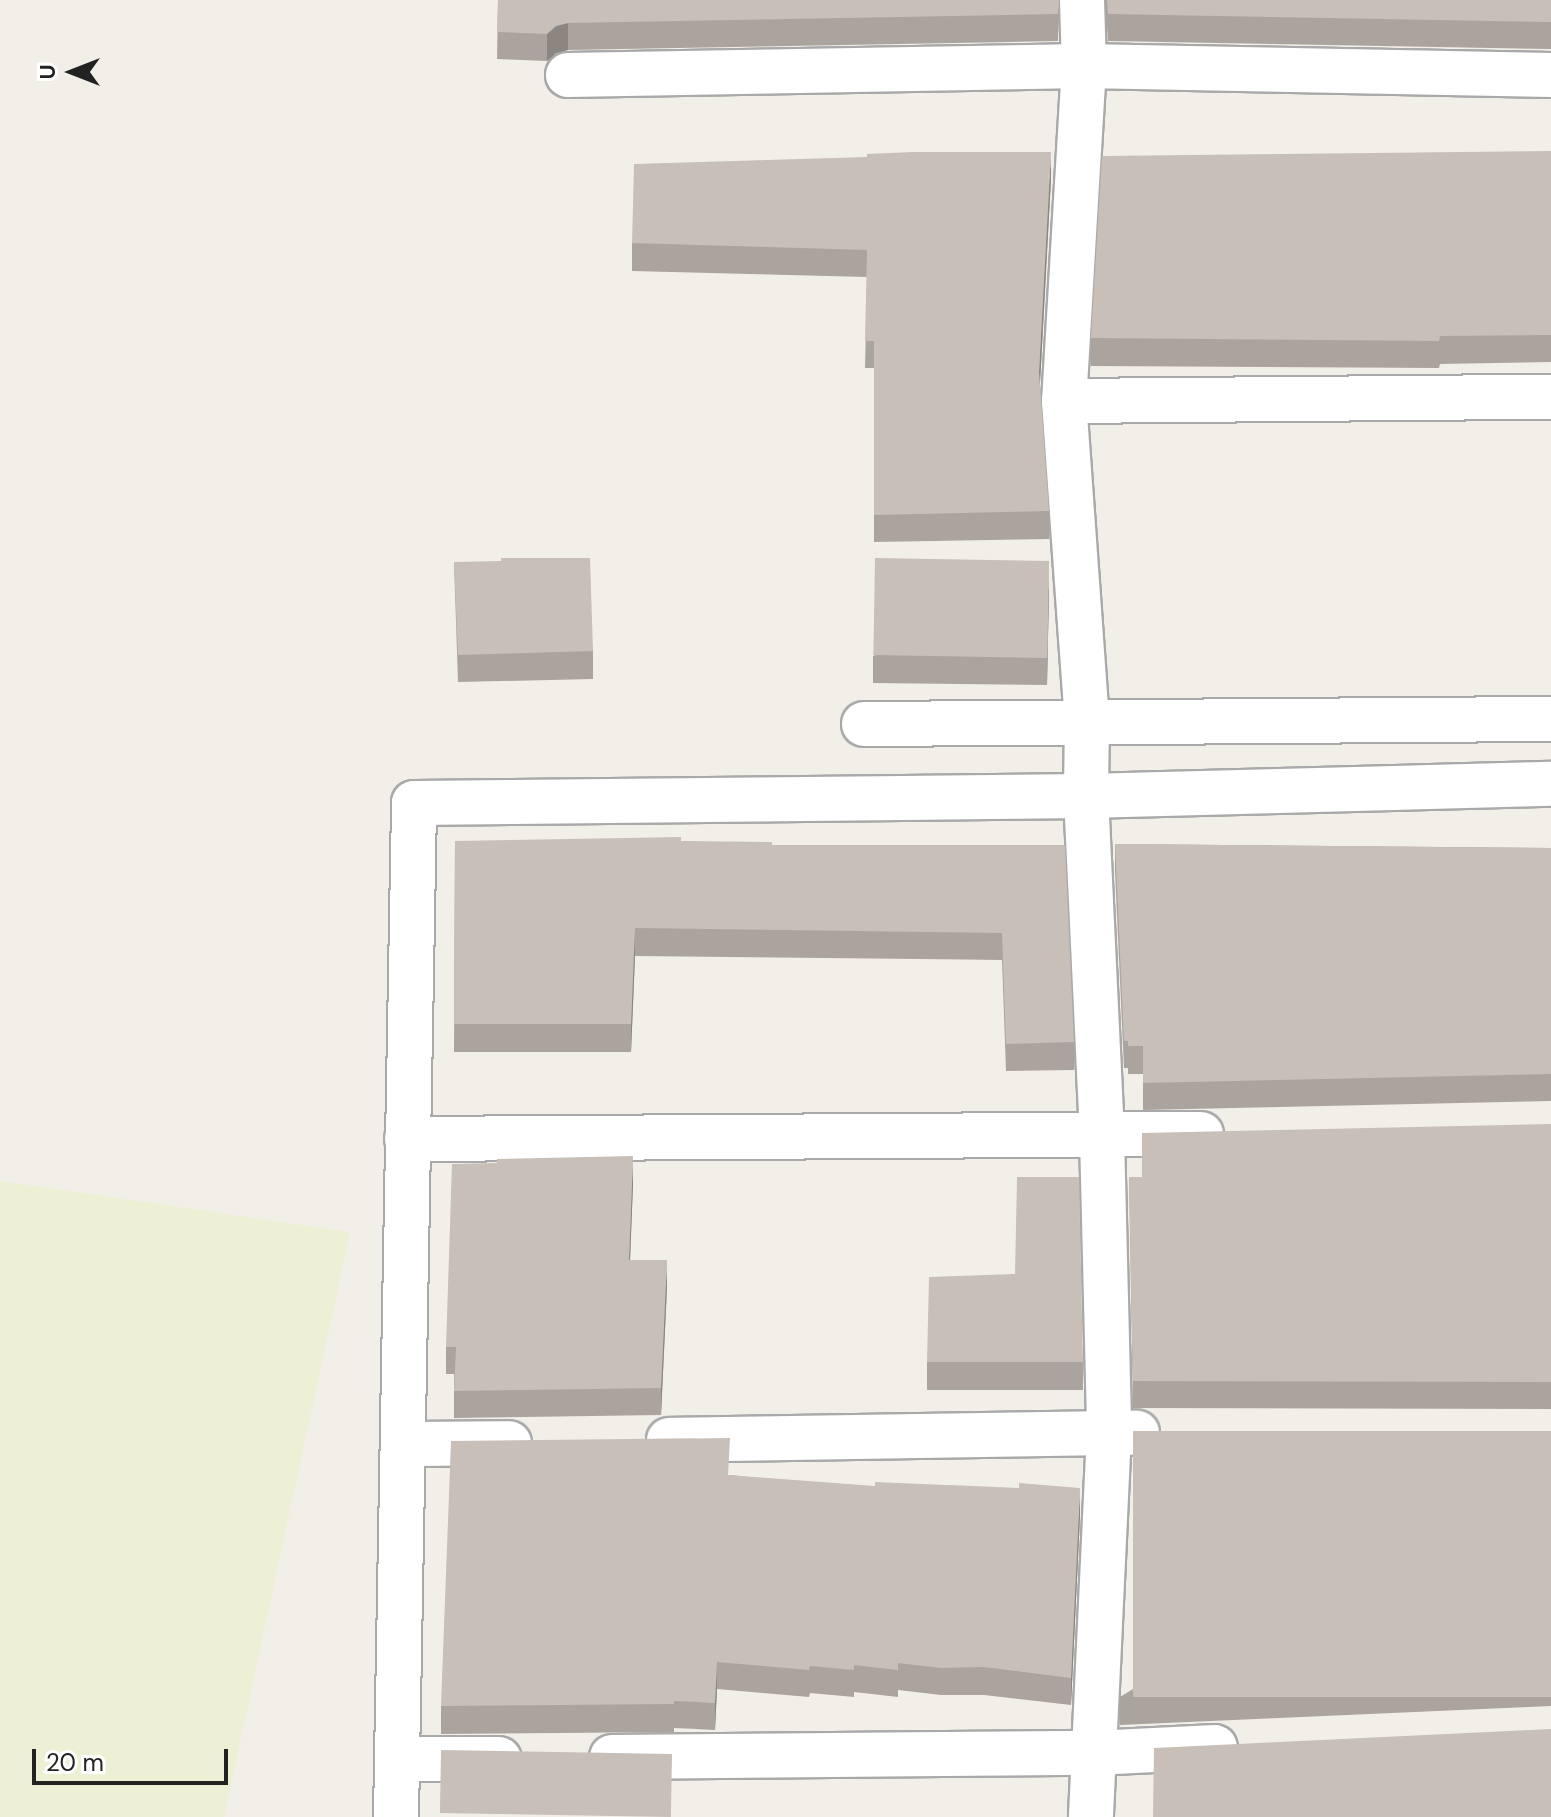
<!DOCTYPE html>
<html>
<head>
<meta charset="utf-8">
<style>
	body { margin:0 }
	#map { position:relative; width:1551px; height:1817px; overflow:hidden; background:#f2efe9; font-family:"DM Sans",sans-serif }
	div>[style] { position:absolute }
	.farmland>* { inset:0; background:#eef0d5 }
	.roads { filter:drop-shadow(2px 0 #a9a9a9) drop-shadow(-2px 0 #a9a9a9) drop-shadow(0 2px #a9a9a9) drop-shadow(0 -2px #a9a9a9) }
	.minor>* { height:44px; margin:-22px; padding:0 22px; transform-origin:22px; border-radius:22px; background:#fff }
	.wall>* { inset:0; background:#aba49e; transform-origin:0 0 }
	.shaded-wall>* { inset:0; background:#8b8681 }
	.building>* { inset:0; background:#c7bfb8; transform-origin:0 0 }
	span { translate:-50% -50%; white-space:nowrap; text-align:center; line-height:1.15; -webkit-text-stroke:7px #fff; paint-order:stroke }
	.north { position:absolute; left:32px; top:32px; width:80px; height:80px; -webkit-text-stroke:6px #fff; paint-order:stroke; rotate:270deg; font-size:22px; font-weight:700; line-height:32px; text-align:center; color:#222 }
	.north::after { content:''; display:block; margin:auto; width:28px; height:36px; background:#222; clip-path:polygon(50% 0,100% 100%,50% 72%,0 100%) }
	.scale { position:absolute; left:32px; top:1749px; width:196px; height:36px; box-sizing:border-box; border:4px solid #222; border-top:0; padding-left:10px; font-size:24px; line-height:28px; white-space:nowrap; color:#222; -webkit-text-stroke:6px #fff; paint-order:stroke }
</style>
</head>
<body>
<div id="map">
	<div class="farmland">
		<i style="clip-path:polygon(0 1181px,350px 1232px,224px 1817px,0 1817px)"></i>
	</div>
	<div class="roads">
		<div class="minor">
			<i style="left:1082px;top:0;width:66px;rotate:88.3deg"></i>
			<i style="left:1084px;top:66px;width:336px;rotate:93.4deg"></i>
			<i style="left:1064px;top:401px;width:320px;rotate:85.9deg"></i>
			<i style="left:1087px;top:720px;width:76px;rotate:90.8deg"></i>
			<i style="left:1086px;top:796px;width:340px;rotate:87.3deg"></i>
			<i style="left:1102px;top:1136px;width:297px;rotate:88.6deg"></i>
			<i style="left:1109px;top:1433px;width:384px;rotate:92.7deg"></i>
			<i style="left:568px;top:75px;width:516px;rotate:-1deg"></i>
			<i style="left:1084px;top:66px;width:467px;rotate:1.1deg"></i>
			<i style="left:1064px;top:401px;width:487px;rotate:-0.5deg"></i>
			<i style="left:864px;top:724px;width:687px;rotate:-0.42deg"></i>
			<i style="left:407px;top:1139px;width:794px;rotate:-0.36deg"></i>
			<i style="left:669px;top:1440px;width:468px;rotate:-0.9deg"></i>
			<i style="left:403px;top:1444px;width:106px;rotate:-0.5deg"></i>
			<i style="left:612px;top:1757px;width:482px;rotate:-0.5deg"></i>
			<i style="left:1094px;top:1753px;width:121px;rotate:-2.8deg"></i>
			<i style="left:397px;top:1759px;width:102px"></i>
			<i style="left:396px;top:1817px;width:1014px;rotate:-88.98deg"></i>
			<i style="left:414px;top:803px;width:672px;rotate:-0.6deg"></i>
			<i style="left:1086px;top:796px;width:465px;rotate:-1.5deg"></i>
		</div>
	</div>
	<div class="wall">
		<i style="clip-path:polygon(498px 0,1059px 0,1058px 41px,568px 50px,556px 53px,547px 61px,497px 59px)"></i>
		<i style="clip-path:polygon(1105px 0,1551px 0,1551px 49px,1108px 41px)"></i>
		<i style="clip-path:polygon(1551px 151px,1551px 362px,1440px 364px,1439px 368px,1091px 366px,1091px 338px)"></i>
		<i style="clip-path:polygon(1051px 179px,1040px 384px,1049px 511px,1049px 539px,874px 542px,874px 368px,865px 368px,867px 277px,632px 271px,632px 243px)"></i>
		<i style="clip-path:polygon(454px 562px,593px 651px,593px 679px,458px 682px)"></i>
		<i style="clip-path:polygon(1049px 589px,1047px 685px,873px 683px,873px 656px)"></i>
		<i style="clip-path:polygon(455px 841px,681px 841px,772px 845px,1065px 845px,1074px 1042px,1074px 1070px,1006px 1071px,1002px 960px,635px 956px,631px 1052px,454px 1052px)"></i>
		<i style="clip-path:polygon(1115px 844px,1551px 848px,1551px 1101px,1143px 1110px,1143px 1074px,1128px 1074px,1128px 1068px,1124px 1068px,1115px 871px)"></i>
		<i style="clip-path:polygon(1551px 1124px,1551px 1409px,1133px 1408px,1129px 1177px,1142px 1177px)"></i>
		<i style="clip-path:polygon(633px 1184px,630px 1260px,667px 1287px,661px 1415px,454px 1418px,454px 1374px,446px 1374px,446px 1347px)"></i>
		<i style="left:927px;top:1362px;width:156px;height:28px"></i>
		<i style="clip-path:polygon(1551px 1432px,1551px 1706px,1120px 1725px,1120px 1697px)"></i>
		<i style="clip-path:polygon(730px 1475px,1080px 1516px,1071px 1705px,984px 1695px,941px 1695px,898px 1690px,898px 1697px,854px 1692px,854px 1697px,810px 1693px,809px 1697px,717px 1689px,715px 1730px,674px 1728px,674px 1732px,441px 1734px,441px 1706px)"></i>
	</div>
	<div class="shaded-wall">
		<i style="clip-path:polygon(568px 23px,568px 50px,556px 53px,547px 61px,547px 34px,556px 26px)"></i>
		<i style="clip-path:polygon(1051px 152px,1051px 179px,1039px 400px,1039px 372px)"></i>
		<i style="clip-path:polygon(1049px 561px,1049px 589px,1047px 685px,1047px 658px)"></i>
		<i style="clip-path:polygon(635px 928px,635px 956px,631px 1052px,631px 1024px)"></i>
		<i style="clip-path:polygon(633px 1156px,633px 1184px,629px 1287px,629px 1260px)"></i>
		<i style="clip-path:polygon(667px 1260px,667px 1287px,661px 1415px,661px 1388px)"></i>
		<i style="clip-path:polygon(1080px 1488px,1080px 1516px,1071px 1705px,1071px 1678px)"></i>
		<i style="clip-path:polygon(717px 1662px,717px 1689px,715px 1730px,715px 1703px)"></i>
	</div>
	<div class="building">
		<i style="clip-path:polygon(498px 0,1059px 0,1058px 14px,568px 23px,556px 26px,547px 34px,497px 32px)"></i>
		<i style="clip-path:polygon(1107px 0,1551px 0,1551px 22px,1108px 14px)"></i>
		<i style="clip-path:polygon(1551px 151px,1551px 335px,1440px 336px,1439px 341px,1091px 338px,1102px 156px)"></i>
		<i style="clip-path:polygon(913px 152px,1051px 152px,1039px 372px,1049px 511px,874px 515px,874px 341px,865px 341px,867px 250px,632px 243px,634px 164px,867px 157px,867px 154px)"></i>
		<i style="clip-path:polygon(501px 558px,590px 558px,593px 651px,458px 655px,454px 562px,501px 561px)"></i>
		<i style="left:1049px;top:561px;width:97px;height:174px;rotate:91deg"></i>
		<i style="clip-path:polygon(681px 837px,681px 841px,772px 842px,772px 845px,1065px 845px,1074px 1042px,1006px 1044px,1002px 933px,635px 928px,631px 1024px,454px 1024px,455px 841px)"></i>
		<i style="clip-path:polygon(1115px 844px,1551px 848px,1551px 1074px,1143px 1083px,1143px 1046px,1128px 1046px,1128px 1041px,1124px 1041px)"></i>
		<i style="clip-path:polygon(1551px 1124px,1551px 1382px,1133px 1381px,1129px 1177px,1142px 1177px,1142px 1133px)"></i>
		<i style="clip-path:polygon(633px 1156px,629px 1260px,667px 1260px,661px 1388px,454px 1391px,456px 1347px,446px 1347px,452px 1164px,497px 1163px,497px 1159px)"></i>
		<i style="clip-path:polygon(1017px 1177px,1079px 1177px,1083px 1362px,927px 1362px,929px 1277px,1015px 1274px)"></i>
		<i style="left:1133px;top:1431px;width:418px;height:266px"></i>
		<i style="clip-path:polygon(730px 1438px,728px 1475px,875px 1486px,875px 1482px,1019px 1488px,1019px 1483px,1080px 1488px,1071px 1678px,984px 1667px,941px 1668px,898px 1663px,898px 1670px,854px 1665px,854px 1670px,810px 1666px,809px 1670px,717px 1662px,715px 1703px,674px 1701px,674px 1704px,441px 1706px,451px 1441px)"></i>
		<i style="clip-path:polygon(1551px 1729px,1551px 1817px,1153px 1817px,1154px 1748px)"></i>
		<i style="left:672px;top:1754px;width:63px;height:231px;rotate:91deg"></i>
	</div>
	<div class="north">U</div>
	<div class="scale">20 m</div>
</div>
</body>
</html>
